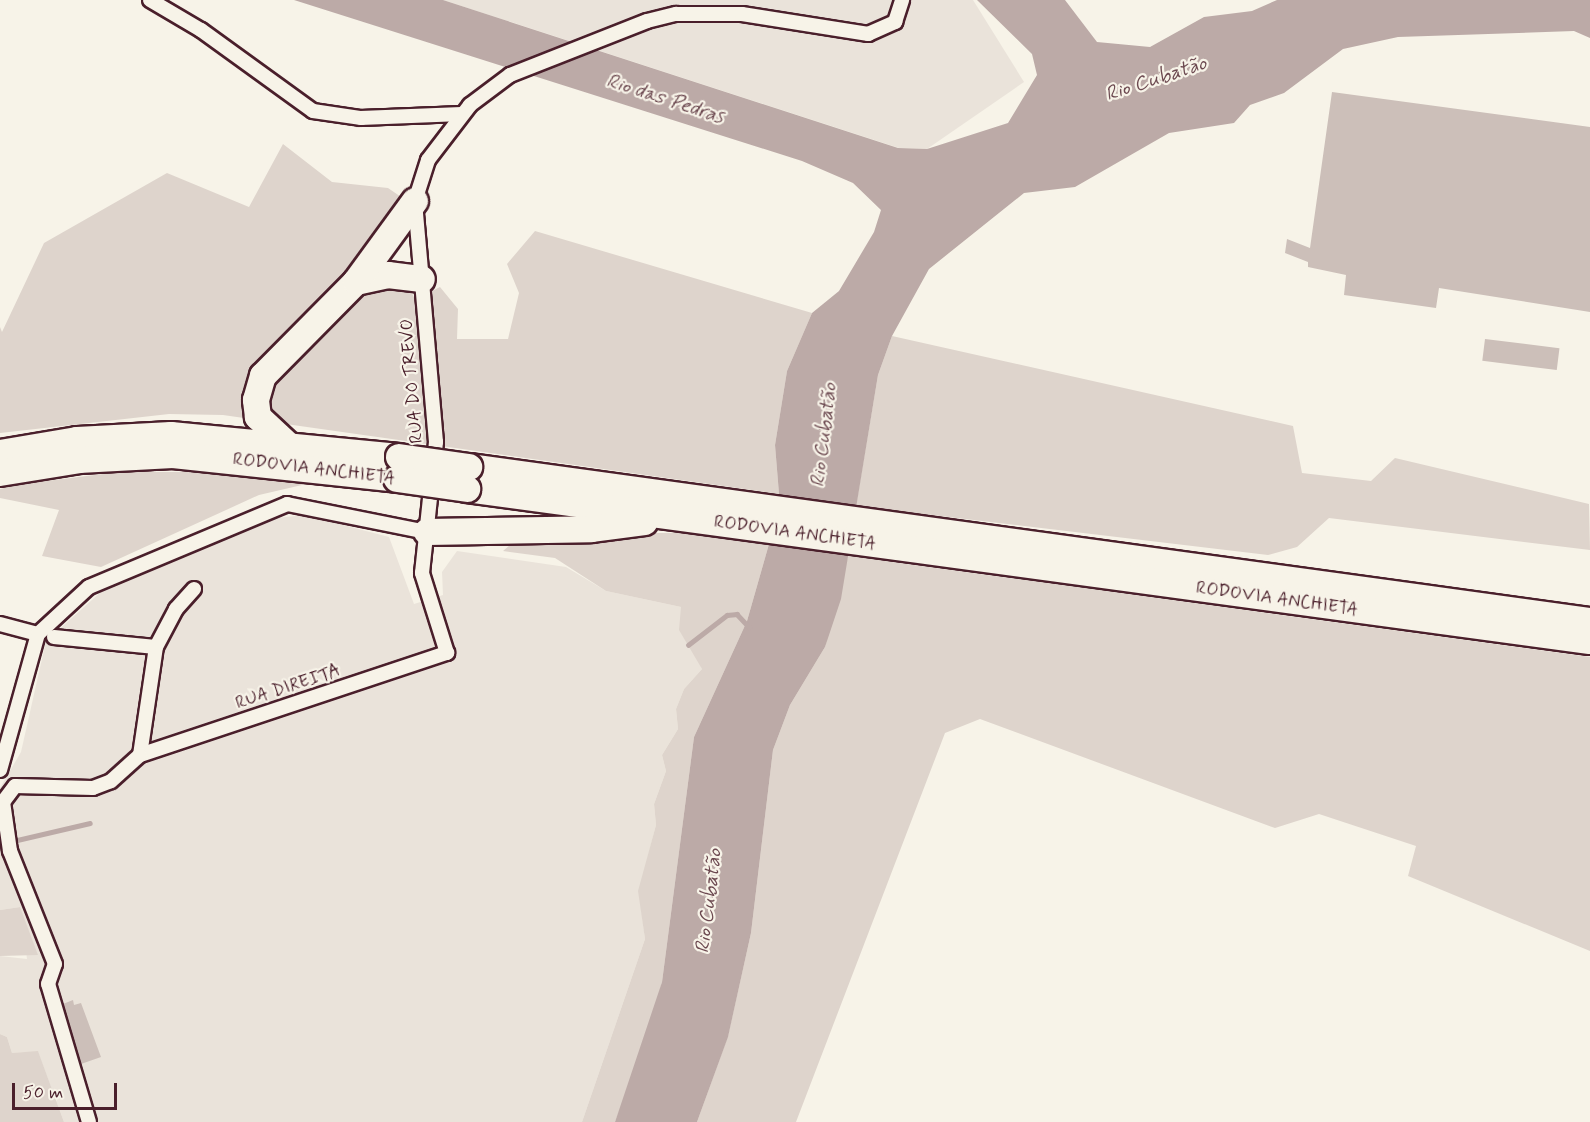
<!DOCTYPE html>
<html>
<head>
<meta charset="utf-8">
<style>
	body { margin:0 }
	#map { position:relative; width:1590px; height:1122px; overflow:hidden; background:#f7f3e8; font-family:Mynerve,sans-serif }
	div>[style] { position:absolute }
	.built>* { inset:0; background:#eae3da }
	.green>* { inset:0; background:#ded4cc }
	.water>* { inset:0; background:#bcaaa7 }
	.stream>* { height:4.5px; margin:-2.25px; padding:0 2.25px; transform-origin:2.25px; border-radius:2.25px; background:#bcaaa7 }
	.building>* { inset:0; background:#ccbfb9; transform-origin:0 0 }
	.roads { filter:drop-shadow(2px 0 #4a1f2b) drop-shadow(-2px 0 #4a1f2b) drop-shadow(0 2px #4a1f2b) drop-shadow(0 -2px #4a1f2b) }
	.street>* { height:14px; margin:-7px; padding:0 7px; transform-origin:7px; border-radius:7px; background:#f7f3e8 }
	.highway>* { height:26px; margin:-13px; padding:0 13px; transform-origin:13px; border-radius:13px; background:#f7f3e8 }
	.bridges { filter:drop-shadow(2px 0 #4a1f2b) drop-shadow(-2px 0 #4a1f2b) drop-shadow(0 2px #4a1f2b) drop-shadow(0 -2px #4a1f2b) }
	.highway-bridge>* { height:26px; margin:-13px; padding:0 13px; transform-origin:13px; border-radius:13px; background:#f7f3e8 }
	span { translate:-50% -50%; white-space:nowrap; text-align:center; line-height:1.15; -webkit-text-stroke:4.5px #f7f3e8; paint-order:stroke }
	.street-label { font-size:18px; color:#4a1f2b }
	.water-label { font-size:20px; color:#6c4950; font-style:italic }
	.scale { position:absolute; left:12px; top:1083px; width:105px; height:27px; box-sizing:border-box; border:3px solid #4a1f2b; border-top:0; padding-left:8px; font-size:18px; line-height:21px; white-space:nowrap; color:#4a1f2b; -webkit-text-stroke:4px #f7f3e8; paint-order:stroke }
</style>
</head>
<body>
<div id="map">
	<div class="built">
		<i style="clip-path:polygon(443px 0,973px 0,1024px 82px,927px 149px,899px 148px)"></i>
		<i style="clip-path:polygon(305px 515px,389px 537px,414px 604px,443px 595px,442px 572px,457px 551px,566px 567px,606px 591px,681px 607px,702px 669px,684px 689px,676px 709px,678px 729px,662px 755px,666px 771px,654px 804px,656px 825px,639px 891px,645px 939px,582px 1122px,64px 1122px,38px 1052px,12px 1053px,7px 1037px,0 1034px,0 956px,27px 959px,20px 907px,0 910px,0 788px,21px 752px,46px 641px,102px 591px,267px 519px)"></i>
	</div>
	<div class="green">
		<i style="clip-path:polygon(283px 144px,332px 182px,388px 188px,407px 201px,364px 259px,391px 287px,411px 291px,417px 304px,431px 303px,430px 292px,440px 287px,458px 309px,457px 339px,508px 339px,519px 293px,507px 264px,535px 231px,812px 313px,787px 371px,775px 445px,779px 494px,223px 415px,169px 414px,0 433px,0 327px,2px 332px,44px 243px,167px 173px,249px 207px)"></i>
		<i style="clip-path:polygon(892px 336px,1293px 426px,1302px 473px,1371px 481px,1395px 458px,1589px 504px,1590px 550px,1329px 518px,1297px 547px,1268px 555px,856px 506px,878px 375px)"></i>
		<i style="clip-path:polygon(119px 472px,201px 472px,315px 482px,259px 495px,101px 567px,42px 556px,59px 510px,0 498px,0 489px,22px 484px)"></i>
		<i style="clip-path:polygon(638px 533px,703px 533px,769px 544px,747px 621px,694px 737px,662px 982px,647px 1039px,615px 1122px,582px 1122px,645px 939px,638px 891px,656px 825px,654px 804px,666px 771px,662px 755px,678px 729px,676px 709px,684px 689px,702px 669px,679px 630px,681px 607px,606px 591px,555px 558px,503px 551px,510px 545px)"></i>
		<i style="clip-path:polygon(848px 556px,1590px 657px,1590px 951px,1408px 876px,1416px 846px,1319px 814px,1275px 828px,980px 719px,945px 733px,796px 1122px,697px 1122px,728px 1036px,751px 933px,773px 750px,790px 705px,825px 647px)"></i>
		<i style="clip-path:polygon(20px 907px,38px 955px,0 956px,0 910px)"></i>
		<i style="clip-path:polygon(0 1034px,7px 1037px,12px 1053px,38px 1051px,64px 1122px,0 1122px)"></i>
	</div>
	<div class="water">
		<i style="clip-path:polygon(294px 0,443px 0,898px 148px,927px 149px,1008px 123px,1037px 75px,1032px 54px,977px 0,1065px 0,1097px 42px,1150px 47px,1204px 17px,1252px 11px,1277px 0,1590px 0,1590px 38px,1574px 31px,1398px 37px,1343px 49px,1284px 93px,1250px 105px,1234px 123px,1169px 133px,1075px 187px,1024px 193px,929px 269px,892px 336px,878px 375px,841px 599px,825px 647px,790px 705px,773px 750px,751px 933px,728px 1037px,697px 1122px,615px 1122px,662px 982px,694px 737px,747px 621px,769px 544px,779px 494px,775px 445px,787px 371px,812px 313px,839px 291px,874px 232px,881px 210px,853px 183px,802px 161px)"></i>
	</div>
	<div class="stream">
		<i style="left:688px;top:645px;width:49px;rotate:-37.6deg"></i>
		<i style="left:727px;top:615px;width:10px;rotate:-6deg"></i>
		<i style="left:737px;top:614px;width:18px;rotate:47deg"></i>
		<i style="left:0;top:844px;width:92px;rotate:-13.1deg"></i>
	</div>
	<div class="building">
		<i style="clip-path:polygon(1332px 92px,1590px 127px,1590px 312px,1439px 288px,1436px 308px,1344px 295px,1346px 275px,1308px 267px,1308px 262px,1285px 253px,1287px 239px,1310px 248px)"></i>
		<i style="left:1485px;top:339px;width:75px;height:22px;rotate:7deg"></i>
		<i style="clip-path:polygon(73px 1000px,74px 1005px,81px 1003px,101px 1057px,81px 1064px,63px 1004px)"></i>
	</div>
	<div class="roads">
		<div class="street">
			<i style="left:150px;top:0;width:59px;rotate:30.5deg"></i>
			<i style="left:201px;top:30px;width:138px;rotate:35.9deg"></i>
			<i style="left:313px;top:111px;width:49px;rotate:8.3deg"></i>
			<i style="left:361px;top:118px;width:100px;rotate:-2.3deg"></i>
			<i style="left:0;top:624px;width:39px;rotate:15deg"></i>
			<i style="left:54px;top:637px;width:102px;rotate:5.6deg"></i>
			<i style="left:140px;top:755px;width:324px;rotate:-18.4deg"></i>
			<i style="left:447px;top:653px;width:84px;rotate:-107.4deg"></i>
			<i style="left:422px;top:573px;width:132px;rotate:-83.9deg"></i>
			<i style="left:436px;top:442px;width:242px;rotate:-95deg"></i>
			<i style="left:415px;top:201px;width:43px;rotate:-72.4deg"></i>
			<i style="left:428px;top:160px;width:69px;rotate:-52.6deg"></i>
			<i style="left:470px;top:105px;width:50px;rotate:-36.9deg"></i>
			<i style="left:510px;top:75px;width:147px;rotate:-21.5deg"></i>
			<i style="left:647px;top:21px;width:30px;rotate:-14deg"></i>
			<i style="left:676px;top:14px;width:66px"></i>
			<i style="left:742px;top:14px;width:128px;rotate:9deg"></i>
			<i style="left:868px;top:34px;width:30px;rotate:-24deg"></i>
			<i style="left:895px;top:22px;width:23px;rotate:-72deg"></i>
			<i style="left:140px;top:755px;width:109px;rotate:-81.6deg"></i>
			<i style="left:156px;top:647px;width:43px;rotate:-62.2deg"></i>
			<i style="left:176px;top:609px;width:27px;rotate:-48deg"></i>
			<i style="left:0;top:770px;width:141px;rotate:-74.4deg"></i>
			<i style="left:38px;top:634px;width:69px;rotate:-42.7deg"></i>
			<i style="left:89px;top:587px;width:215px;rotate:-22.7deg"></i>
			<i style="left:287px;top:504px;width:143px;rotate:11.3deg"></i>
			<i style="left:89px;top:1122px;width:144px;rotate:-106.5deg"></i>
			<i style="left:48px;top:984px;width:21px;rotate:-71deg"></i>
			<i style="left:55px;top:964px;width:122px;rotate:-111.7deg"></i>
			<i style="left:10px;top:851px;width:49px;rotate:-98.1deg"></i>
			<i style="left:3px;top:802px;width:20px;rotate:-53deg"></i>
			<i style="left:15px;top:786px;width:78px;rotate:1.5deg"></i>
			<i style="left:93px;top:788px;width:19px;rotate:-21deg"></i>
			<i style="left:111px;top:781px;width:39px;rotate:-42deg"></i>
		</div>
		<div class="highway">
			<i style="left:356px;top:282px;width:33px;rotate:-12deg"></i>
			<i style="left:388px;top:275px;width:34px;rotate:7deg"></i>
			<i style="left:287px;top:444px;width:40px;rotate:-137deg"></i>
			<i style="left:258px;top:417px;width:17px;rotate:-97deg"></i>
			<i style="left:256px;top:400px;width:25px;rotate:-74deg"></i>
			<i style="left:263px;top:376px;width:132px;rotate:-45.3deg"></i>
			<i style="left:356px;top:282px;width:100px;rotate:-53.9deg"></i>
			<i style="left:0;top:453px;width:78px;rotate:-9.6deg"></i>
			<i style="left:77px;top:440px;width:94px;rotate:-3deg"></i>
			<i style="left:171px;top:435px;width:229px;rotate:5.5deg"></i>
			<i style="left:469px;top:467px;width:1132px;rotate:7.82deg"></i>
			<i style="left:0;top:473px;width:80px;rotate:-9.3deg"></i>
			<i style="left:79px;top:460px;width:94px;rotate:-3deg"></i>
			<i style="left:173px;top:455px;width:225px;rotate:6.1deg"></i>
			<i style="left:467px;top:489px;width:1133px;rotate:7.71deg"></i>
			<i style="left:427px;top:532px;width:164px;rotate:-1deg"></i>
			<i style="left:591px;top:529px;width:54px;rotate:-7.4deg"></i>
		</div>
	</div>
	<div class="bridges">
		<div class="highway-bridge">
			<i style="left:399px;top:457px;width:71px;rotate:8.1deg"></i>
			<i style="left:397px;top:479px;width:71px;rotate:8.1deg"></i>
		</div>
	</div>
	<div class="street-label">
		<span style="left:412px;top:381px;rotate:-95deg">RUA DO TREVO</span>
		<span style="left:314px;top:469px;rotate:7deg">RODOVIA ANCHIETA</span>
		<span style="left:795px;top:533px;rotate:8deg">RODOVIA ANCHIETA</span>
		<span style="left:1277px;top:599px;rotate:8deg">RODOVIA ANCHIETA</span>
		<span style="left:288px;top:687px;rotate:-18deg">RUA DIREITA</span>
	</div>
	<div class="water-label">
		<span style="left:1156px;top:79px;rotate:-18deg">Rio Cubatão</span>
		<span style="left:665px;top:99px;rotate:18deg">Rio das Pedras</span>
		<span style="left:824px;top:435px;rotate:-83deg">Rio Cubatão</span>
		<span style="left:709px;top:901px;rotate:-83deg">Rio Cubatão</span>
	</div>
	<div class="scale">50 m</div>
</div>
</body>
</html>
